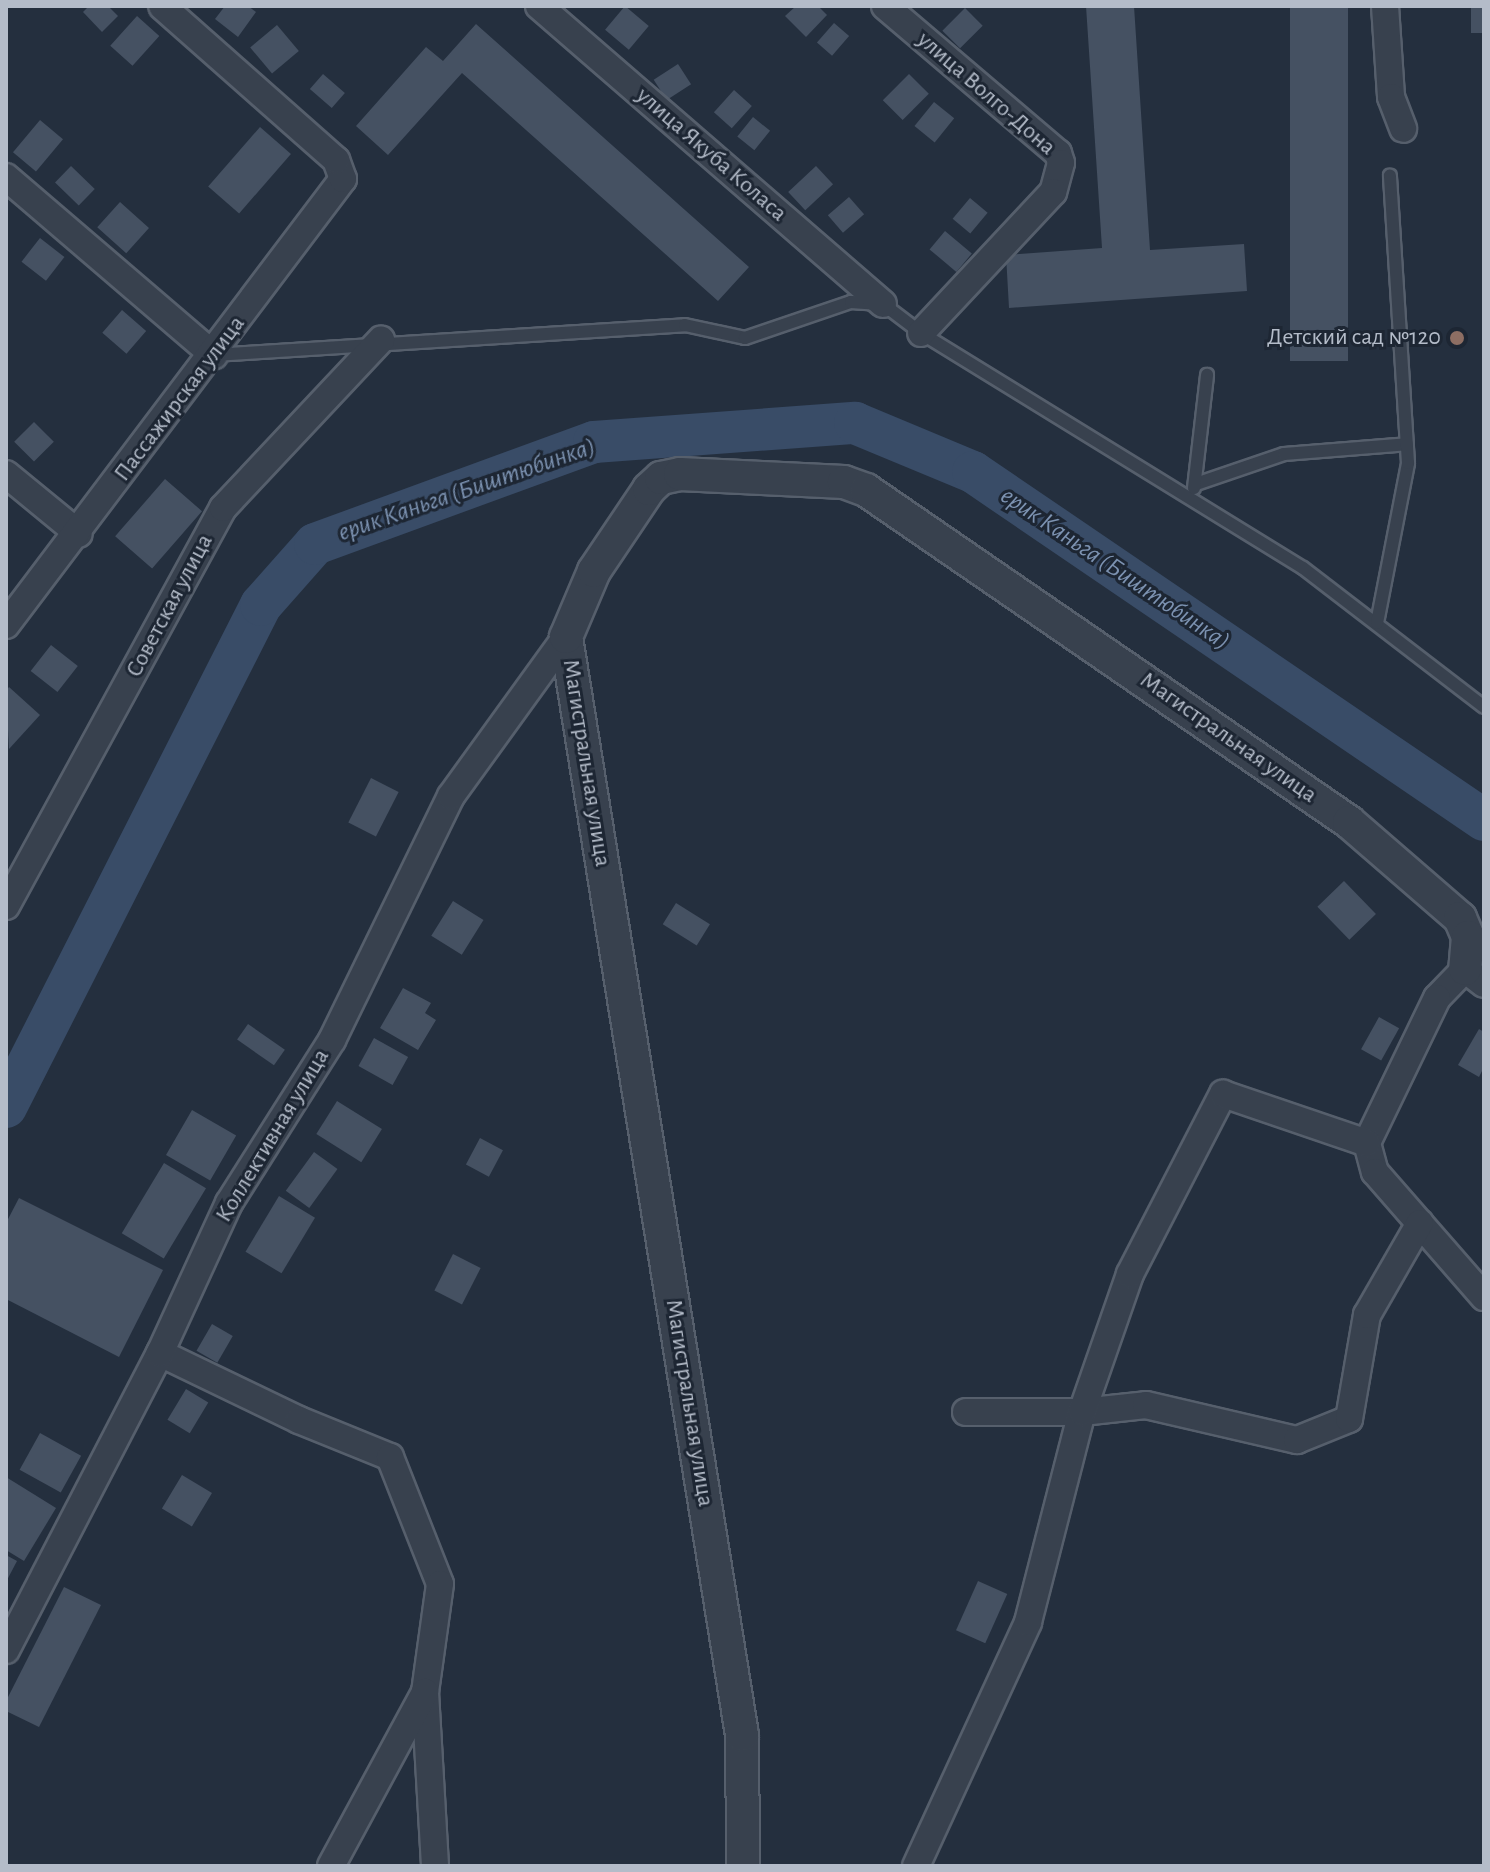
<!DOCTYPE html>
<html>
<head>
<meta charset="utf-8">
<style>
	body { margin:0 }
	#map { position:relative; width:1490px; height:1872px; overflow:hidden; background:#242f3e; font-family:"Alegreya Sans",sans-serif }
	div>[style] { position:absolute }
	.river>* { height:42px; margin:-21px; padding:0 21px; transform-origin:21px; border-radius:21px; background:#394c67 }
	.building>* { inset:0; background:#455162; transform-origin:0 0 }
	.roads { filter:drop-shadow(2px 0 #565f6c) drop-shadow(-2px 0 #565f6c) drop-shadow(0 2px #565f6c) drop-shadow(0 -2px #565f6c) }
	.service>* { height:12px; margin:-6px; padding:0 6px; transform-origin:6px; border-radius:6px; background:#38414e }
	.minor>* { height:26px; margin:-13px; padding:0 13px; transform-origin:13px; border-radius:13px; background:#38414e }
	.tertiary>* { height:32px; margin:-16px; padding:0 16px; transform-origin:16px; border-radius:16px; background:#38414e }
	.dots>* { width:22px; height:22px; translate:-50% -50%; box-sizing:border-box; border:4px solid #1d2633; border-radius:50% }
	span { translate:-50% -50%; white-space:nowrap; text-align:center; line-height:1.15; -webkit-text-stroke:6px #1d2633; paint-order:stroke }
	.street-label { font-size:24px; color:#b4bcc9 }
	.poi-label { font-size:24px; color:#b4bcc9 }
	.right { translate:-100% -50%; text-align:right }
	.water-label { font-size:26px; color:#7c92b1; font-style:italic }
	.frame { position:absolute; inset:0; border:8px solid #b4bcc9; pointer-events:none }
</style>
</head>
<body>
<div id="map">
	<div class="river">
		<i style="left:6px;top:1107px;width:563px;rotate:-63.07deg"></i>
		<i style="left:261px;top:605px;width:81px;rotate:-48.5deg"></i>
		<i style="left:315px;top:544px;width:297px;rotate:-20.1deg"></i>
		<i style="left:594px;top:442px;width:262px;rotate:-4.2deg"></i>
		<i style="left:855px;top:423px;width:128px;rotate:22.6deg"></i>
		<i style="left:973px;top:472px;width:618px;rotate:34.26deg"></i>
	</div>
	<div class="building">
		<i style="clip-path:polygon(89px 6px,108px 6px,118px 16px,102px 32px,83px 12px)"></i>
		<i style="clip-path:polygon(225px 6px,248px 6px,256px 12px,238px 37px,215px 19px)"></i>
		<i style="left:625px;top:6px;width:31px;height:31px;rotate:40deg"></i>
		<i style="clip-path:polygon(796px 6px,818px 6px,827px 15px,806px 37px,785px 16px)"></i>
		<i style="clip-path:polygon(1086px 6px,1134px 6px,1150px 250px,1244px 244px,1247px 291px,1009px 308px,1006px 255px,1102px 248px)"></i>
		<i style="left:1290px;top:6px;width:58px;height:355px"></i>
		<i style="left:1471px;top:6px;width:13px;height:27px"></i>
		<i style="left:965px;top:8px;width:25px;height:32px;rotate:45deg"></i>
		<i style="left:137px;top:16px;width:30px;height:40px;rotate:42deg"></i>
		<i style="left:834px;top:23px;width:20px;height:26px;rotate:41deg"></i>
		<i style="clip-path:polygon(476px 24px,749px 267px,718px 301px,462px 73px,388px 155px,356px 126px,426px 47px,443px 61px)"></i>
		<i style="left:277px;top:25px;width:34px;height:35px;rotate:50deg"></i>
		<i style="left:678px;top:64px;width:24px;height:29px;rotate:57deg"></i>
		<i style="left:323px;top:74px;width:29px;height:20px;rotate:41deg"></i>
		<i style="left:909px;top:74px;width:28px;height:37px;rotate:45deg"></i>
		<i style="left:734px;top:90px;width:24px;height:30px;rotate:42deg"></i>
		<i style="left:934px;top:102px;width:26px;height:31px;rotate:39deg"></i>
		<i style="left:753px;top:117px;width:22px;height:25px;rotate:39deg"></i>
		<i style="left:40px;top:120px;width:30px;height:42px;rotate:40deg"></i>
		<i style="left:260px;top:127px;width:41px;height:79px;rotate:41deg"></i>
		<i style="left:71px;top:166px;width:33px;height:23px;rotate:44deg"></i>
		<i style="left:816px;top:166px;width:25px;height:38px;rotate:47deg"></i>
		<i style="left:849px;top:197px;width:23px;height:28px;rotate:49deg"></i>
		<i style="left:970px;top:198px;width:23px;height:27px;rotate:40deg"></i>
		<i style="left:120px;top:202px;width:39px;height:34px;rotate:42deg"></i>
		<i style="left:945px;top:231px;width:35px;height:24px;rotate:40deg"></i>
		<i style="left:40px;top:238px;width:31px;height:30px;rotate:38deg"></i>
		<i style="left:122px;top:310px;width:32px;height:30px;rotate:41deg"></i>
		<i style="left:34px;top:422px;width:28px;height:28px;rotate:45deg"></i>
		<i style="left:165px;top:479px;width:49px;height:76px;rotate:41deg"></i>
		<i style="left:51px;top:645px;width:34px;height:33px;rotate:38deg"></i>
		<i style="clip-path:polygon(9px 687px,40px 715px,9px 749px,6px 691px)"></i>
		<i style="left:371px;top:778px;width:31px;height:50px;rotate:27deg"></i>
		<i style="left:1344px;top:881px;width:46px;height:37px;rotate:46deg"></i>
		<i style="left:453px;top:901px;width:36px;height:41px;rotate:32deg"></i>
		<i style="left:676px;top:903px;width:40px;height:25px;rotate:32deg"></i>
		<i style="clip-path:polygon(403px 988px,431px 1003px,425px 1013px,436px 1020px,418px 1050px,380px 1028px)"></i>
		<i style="left:1379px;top:1017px;width:23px;height:37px;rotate:29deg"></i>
		<i style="left:248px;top:1024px;width:45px;height:19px;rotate:35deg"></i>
		<i style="clip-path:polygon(1479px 1029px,1484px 1032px,1484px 1067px,1479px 1077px,1458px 1065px)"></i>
		<i style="left:374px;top:1038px;width:39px;height:32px;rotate:29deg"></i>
		<i style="left:337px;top:1101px;width:53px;height:39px;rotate:32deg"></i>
		<i style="left:192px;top:1110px;width:51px;height:52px;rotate:30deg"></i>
		<i style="left:480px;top:1138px;width:26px;height:30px;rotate:28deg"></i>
		<i style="left:314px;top:1152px;width:29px;height:48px;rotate:36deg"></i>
		<i style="left:164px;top:1163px;width:49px;height:82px;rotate:31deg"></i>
		<i style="left:279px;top:1196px;width:42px;height:65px;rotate:31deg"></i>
		<i style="clip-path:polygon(19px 1198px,163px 1270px,119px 1357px,6px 1299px,6px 1223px)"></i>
		<i style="left:453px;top:1254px;width:31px;height:41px;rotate:27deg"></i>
		<i style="left:212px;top:1324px;width:24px;height:31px;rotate:30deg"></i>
		<i style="left:186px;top:1389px;width:26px;height:36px;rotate:31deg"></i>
		<i style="left:40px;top:1433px;width:47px;height:42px;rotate:29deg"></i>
		<i style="left:182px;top:1475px;width:35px;height:39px;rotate:31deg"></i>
		<i style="clip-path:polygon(6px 1477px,56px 1508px,24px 1561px,6px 1550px)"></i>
		<i style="clip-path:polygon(6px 1555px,17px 1561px,6px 1582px)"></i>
		<i style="left:978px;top:1581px;width:32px;height:54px;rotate:24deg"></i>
		<i style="clip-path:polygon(64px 1587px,101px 1605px,39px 1727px,6px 1711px,6px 1701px)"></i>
	</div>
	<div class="roads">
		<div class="service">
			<i style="left:214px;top:355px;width:472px;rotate:-3.6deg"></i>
			<i style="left:685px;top:325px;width:61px;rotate:12.2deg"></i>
			<i style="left:745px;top:338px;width:112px;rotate:-18.8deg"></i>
			<i style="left:851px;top:302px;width:32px;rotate:4deg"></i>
			<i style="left:883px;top:304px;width:48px;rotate:37.3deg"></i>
			<i style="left:921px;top:333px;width:448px;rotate:31.6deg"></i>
			<i style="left:1303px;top:568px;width:228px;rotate:37.5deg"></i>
			<i style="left:1196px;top:484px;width:93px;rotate:-18.8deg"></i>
			<i style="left:1284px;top:454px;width:123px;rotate:-4.6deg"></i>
			<i style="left:1194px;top:488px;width:114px;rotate:-83.4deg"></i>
			<i style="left:1377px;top:623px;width:163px;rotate:-79deg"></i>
			<i style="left:1408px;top:463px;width:288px;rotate:-93.6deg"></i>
		</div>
		<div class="minor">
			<i style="left:539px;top:6px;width:455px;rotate:40.9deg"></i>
			<i style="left:885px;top:6px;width:227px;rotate:40.4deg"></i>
			<i style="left:1058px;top:153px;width:10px;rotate:73deg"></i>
			<i style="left:1061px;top:163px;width:30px;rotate:105deg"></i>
			<i style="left:1053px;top:192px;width:193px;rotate:133.1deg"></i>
			<i style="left:1385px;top:6px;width:91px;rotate:86.2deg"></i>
			<i style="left:1391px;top:97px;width:34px;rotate:69deg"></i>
			<i style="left:6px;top:177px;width:274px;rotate:40.6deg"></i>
			<i style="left:6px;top:474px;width:94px;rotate:39.4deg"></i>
			<i style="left:6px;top:625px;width:559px;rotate:-52.93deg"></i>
			<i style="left:343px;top:179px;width:20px;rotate:-110deg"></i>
			<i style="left:336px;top:160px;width:232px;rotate:-138.5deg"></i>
			<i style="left:6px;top:906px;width:453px;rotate:-61.4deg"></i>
			<i style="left:223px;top:508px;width:231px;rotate:-46.8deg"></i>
			<i style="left:1484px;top:984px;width:24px;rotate:-142deg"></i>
			<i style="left:1465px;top:969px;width:40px;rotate:134deg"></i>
			<i style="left:1437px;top:998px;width:161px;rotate:115.8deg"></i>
			<i style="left:1367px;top:1143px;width:30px;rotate:75deg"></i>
			<i style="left:1375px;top:1172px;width:166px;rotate:48.9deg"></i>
			<i style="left:160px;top:1353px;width:154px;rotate:25.7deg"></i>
			<i style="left:299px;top:1420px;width:98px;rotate:22.1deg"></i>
			<i style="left:390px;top:1457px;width:136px;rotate:68.5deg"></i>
			<i style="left:440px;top:1584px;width:109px;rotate:97.9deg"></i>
			<i style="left:425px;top:1692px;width:174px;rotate:86.7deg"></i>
			<i style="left:966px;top:1412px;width:116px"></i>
			<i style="left:1082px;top:1412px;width:64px;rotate:-6.2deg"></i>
			<i style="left:1146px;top:1405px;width:155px;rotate:13.1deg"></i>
			<i style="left:1297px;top:1440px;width:56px;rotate:-22deg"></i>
			<i style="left:1349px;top:1419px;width:106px;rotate:-80.2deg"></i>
			<i style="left:1367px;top:1315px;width:106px;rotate:-60.1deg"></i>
			<i style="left:6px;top:1650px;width:335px;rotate:-62.6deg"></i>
			<i style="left:160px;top:1353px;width:165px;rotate:-65.3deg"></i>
			<i style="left:229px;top:1203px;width:193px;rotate:-57.7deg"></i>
			<i style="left:332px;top:1040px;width:271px;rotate:-64deg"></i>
			<i style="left:451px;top:796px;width:196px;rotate:-54.1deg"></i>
			<i style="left:331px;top:1866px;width:198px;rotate:-61.6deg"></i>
			<i style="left:916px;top:1866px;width:268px;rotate:-65.3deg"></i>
			<i style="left:1028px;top:1622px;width:217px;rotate:-75.6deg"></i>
			<i style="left:1082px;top:1412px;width:146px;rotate:-70.8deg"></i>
			<i style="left:1130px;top:1274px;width:203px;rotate:-62.7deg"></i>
			<i style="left:1223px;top:1094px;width:152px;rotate:18.8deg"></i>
		</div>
		<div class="tertiary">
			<i style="left:743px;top:1866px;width:131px;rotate:-90.4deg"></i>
			<i style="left:742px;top:1735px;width:1112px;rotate:-99.11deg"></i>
			<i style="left:566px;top:637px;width:72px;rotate:-67deg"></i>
			<i style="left:594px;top:571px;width:99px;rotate:-56.1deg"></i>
			<i style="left:649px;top:489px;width:16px;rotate:-43deg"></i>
			<i style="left:661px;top:478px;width:19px;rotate:-12deg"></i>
			<i style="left:680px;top:474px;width:164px;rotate:2.8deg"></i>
			<i style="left:844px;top:482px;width:23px;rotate:20deg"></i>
			<i style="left:866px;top:490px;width:586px;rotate:34.5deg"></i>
			<i style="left:1349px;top:822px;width:147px;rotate:40.9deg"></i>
			<i style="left:1460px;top:918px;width:21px;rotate:67deg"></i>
			<i style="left:1468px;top:937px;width:32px;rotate:95deg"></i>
		</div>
	</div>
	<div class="dots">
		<i style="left:1457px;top:338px;background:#8d6e63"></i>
	</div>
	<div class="street-label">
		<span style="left:986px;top:94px;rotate:41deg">улица Волго-Дона</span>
		<span style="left:711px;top:155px;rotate:41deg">улица Якуба Коласа</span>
		<span style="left:180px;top:399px;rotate:-53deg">Пассажирская улица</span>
		<span style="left:170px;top:606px;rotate:-62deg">Советская улица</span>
		<span style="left:1228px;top:738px;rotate:35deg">Магистральная улица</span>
		<span style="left:586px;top:763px;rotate:81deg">Магистральная улица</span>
		<span style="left:273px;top:1136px;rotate:-59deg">Коллективная улица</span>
		<span style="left:689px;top:1403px;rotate:81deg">Магистральная улица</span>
	</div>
	<div class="poi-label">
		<span class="right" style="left:1441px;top:338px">Детский сад №120</span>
	</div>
	<div class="water-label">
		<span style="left:467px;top:490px;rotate:-19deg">ерик Каньга (Биштюбинка)</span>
		<span style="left:1115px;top:569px;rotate:34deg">ерик Каньга (Биштюбинка)</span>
	</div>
	<div class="frame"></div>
</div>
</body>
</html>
